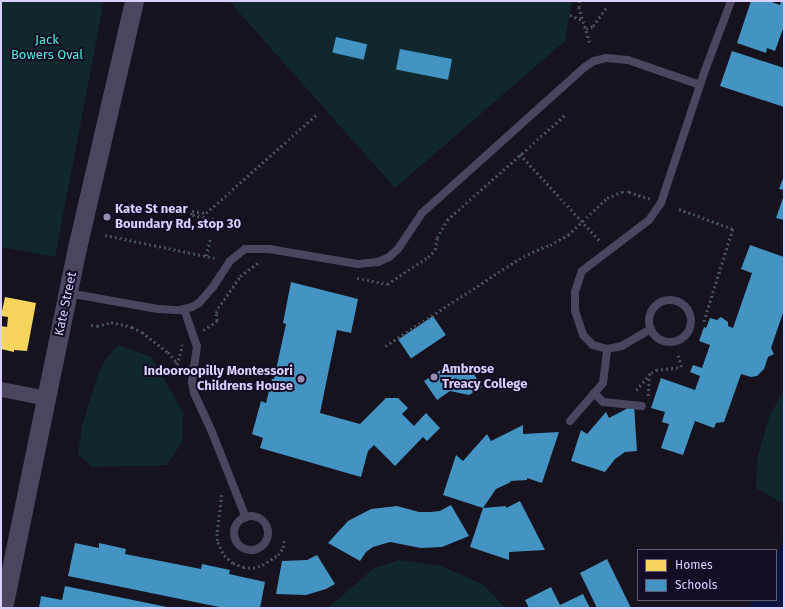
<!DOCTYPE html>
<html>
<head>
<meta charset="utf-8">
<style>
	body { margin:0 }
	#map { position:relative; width:785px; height:609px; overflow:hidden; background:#16121e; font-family:"Fira Sans",sans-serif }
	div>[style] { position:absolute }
	.green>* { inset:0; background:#10282d }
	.water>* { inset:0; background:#071341 }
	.homes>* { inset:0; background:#f6d55c }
	.schools>* { inset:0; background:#4393c3; transform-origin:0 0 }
	.path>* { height:2.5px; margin-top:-1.25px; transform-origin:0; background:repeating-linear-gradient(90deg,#455062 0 2px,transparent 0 5px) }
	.service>* { height:8px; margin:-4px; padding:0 4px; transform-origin:4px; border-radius:4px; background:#4b4560 }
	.service>.ring { margin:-4px; padding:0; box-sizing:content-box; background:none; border:8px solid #4b4560; border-radius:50% }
	.minor>* { height:15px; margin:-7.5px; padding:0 7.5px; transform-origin:7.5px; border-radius:7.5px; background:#4b4560 }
	.tertiary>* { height:19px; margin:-9.5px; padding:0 9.5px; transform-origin:9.5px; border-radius:9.5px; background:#4b4560 }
	.dots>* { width:11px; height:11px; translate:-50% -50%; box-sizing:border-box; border:2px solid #140c24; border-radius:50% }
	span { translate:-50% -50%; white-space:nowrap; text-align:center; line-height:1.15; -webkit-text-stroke:4px #140c24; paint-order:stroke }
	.park-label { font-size:13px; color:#51e9d9 }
	.poi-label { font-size:13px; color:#dbcfff; font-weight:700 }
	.left { translate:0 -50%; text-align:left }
	.right { translate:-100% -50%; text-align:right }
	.street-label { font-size:13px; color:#dbcfff }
	.frame { position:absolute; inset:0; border:2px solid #dbcfff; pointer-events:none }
	.legend { position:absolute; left:637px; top:549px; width:140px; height:52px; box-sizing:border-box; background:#140c24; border:1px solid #645a7c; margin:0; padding:5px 7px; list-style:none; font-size:12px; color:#dbcfff }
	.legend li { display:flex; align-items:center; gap:8px; height:20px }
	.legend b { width:20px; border:1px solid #645a7c }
</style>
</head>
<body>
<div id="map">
	<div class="green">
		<i style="clip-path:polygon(1px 1px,104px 1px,55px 257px,1px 247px)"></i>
		<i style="clip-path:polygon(229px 1px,572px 1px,565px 41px,395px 188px)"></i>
		<i style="clip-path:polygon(118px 345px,152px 357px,183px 413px,182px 442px,167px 465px,92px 467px,78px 454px,82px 426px,98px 374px,106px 359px)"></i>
		<i style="clip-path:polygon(784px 390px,784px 504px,756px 488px,757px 459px,769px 417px)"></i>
		<i style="clip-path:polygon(399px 560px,441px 566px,484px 585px,505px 608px,328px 608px,373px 569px)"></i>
	</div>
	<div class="water">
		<i style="clip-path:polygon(784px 540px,784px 608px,749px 608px,753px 600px,776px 600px,776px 555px)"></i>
	</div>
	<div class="homes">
		<i style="clip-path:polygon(5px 297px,36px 303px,27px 351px,14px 350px,14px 352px,1px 349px,1px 326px,7px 327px,8px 317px,1px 316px)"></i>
	</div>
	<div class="schools">
		<i style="clip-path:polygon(751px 1px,769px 1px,780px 5px,781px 1px,784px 1px,784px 26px,775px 51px,767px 48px,766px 53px,737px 43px)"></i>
		<i style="left:336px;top:37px;width:32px;height:16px;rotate:13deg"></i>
		<i style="left:400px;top:49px;width:53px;height:21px;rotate:11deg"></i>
		<i style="clip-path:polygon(732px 51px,784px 68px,784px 107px,720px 86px)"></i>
		<i style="clip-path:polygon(784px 176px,784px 190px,779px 189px)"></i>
		<i style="clip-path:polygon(784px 195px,784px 220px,776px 218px)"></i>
		<i style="clip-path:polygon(750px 245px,784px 257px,784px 310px,771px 348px,774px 354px,768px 357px,764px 369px,757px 376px,751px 377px,741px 374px,724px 422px,716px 423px,714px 428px,695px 421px,683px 455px,661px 448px,669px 424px,662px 422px,665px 412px,651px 408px,661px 378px,695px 390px,700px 376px,690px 372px,693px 365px,702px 368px,710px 345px,699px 341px,704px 327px,706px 328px,710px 318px,717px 320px,721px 317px,728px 322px,728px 326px,733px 328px,752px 273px,741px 269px)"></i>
		<i style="clip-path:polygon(291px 282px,358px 299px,351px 333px,337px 330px,320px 413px,360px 424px,386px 398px,398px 398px,408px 408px,402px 414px,414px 426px,426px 413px,440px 428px,427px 441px,423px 437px,395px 466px,374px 445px,368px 451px,361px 477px,260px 448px,263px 438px,252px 434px,261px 401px,266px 403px,272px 379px,274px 379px,286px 324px,283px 323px)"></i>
		<i style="left:433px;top:316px;width:23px;height:42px;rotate:56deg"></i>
		<i style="clip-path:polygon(445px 367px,465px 371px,470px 368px,482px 387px,469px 395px,450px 391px,437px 400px,424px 381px)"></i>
		<i style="clip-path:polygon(634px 405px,637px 451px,625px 452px,615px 459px,605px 472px,571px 461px,581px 430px,587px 434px,606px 412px,609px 418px)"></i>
		<i style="clip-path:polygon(523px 425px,523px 434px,559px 432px,542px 483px,527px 478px,527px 480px,510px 481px,511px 482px,496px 489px,483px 508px,443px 495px,456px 455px,463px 461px,487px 434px,491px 441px)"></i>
		<i style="clip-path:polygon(520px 501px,545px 550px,509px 552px,509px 560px,470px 547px,483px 508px,506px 506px,506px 508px)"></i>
		<i style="clip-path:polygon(451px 505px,469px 536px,442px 547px,421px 548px,390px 542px,373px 547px,366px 552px,360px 561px,328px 543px,348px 521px,371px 509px,397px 506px,419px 512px,430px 512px,440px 511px)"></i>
		<i style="clip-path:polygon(75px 543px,99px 548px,99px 543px,126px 549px,125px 554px,201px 569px,202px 564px,230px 570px,229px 574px,265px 582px,260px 608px,224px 608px,68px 576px)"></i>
		<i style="clip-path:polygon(317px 555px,335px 584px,326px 589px,306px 595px,276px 594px,282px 561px,307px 560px)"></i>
		<i style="clip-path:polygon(607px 559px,631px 608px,597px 608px,580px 573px)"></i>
		<i style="clip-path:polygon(65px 586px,167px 607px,167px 608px,39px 608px,41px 596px,62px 600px)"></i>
		<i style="clip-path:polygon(551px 587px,560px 605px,583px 594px,590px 608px,529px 608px,525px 600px)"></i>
	</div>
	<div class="path">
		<i style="left:580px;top:1px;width:6px;rotate:99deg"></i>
		<i style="left:579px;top:7px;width:37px;rotate:73deg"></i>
		<i style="left:570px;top:15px;width:13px;rotate:23deg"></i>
		<i style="left:586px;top:29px;width:8px;rotate:-23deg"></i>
		<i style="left:593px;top:26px;width:24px;rotate:-54deg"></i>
		<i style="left:520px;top:154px;width:118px;rotate:47.4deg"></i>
		<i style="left:679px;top:209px;width:58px;rotate:20.3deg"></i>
		<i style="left:733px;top:229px;width:97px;rotate:107.3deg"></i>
		<i style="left:213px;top:223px;width:3px;rotate:-72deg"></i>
		<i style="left:214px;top:220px;width:24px;rotate:-168deg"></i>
		<i style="left:191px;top:215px;width:4px;rotate:-76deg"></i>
		<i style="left:192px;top:211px;width:14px;rotate:8deg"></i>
		<i style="left:206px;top:213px;width:147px;rotate:-41.7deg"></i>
		<i style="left:105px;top:235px;width:112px;rotate:11.8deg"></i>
		<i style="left:206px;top:256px;width:17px;rotate:-77deg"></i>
		<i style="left:357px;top:278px;width:31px;rotate:11deg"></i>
		<i style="left:387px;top:284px;width:49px;rotate:-33.4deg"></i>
		<i style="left:428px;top:257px;width:10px;rotate:-45deg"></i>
		<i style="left:435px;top:250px;width:12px;rotate:-81deg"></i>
		<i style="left:437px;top:238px;width:21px;rotate:-61deg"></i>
		<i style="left:447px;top:220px;width:158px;rotate:-41.7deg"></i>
		<i style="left:91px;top:325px;width:6px;rotate:9deg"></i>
		<i style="left:97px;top:326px;width:15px;rotate:-16deg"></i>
		<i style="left:111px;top:322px;width:22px;rotate:13deg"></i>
		<i style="left:132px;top:327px;width:11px;rotate:27deg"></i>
		<i style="left:142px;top:332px;width:33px;rotate:38deg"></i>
		<i style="left:168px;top:352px;width:13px;rotate:51deg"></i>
		<i style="left:176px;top:362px;width:12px;rotate:76deg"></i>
		<i style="left:203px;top:330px;width:17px;rotate:-33deg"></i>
		<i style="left:217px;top:321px;width:8px;rotate:-97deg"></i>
		<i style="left:216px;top:313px;width:5px;rotate:-68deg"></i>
		<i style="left:218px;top:308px;width:39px;rotate:-55deg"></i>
		<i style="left:240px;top:276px;width:22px;rotate:-36deg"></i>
		<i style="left:385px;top:346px;width:160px;rotate:-33deg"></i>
		<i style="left:519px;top:259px;width:20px;rotate:-27deg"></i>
		<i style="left:537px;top:250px;width:14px;rotate:-21deg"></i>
		<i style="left:550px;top:245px;width:21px;rotate:-29deg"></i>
		<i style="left:568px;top:235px;width:54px;rotate:-43.5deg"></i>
		<i style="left:607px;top:198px;width:16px;rotate:-22deg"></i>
		<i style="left:622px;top:192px;width:7px"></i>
		<i style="left:629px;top:192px;width:22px;rotate:18deg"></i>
		<i style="left:177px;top:365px;width:21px;rotate:-76deg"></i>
		<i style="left:636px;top:390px;width:23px;rotate:-49deg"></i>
		<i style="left:651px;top:373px;width:6px;rotate:-31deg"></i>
		<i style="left:656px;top:370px;width:25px;rotate:-7deg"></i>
		<i style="left:681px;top:367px;width:12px;rotate:-104deg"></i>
		<i style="left:648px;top:396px;width:21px;rotate:-87deg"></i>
		<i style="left:222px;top:495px;width:39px;rotate:97deg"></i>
		<i style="left:217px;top:534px;width:8px;rotate:83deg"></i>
		<i style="left:218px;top:542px;width:14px;rotate:65deg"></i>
		<i style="left:224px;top:555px;width:12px;rotate:42deg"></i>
		<i style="left:233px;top:563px;width:11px;rotate:22deg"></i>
		<i style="left:243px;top:567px;width:10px;rotate:6deg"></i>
		<i style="left:253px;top:568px;width:9px;rotate:-18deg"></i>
		<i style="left:262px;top:565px;width:19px;rotate:-32deg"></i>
		<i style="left:278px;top:555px;width:9px;rotate:-54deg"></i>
		<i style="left:283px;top:548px;width:8px;rotate:-83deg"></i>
	</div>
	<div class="service">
		<i style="left:68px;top:293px;width:91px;rotate:10.1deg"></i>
		<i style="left:158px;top:309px;width:22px;rotate:3deg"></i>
		<i style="left:180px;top:310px;width:12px;rotate:-14deg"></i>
		<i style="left:192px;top:307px;width:8px;rotate:-30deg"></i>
		<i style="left:199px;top:303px;width:21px;rotate:-49deg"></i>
		<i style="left:213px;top:287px;width:31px;rotate:-57deg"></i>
		<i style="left:230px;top:261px;width:19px;rotate:-39deg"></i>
		<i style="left:245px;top:249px;width:24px"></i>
		<i style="left:269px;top:249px;width:90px;rotate:9.6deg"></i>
		<i style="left:358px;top:264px;width:20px;rotate:-6deg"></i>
		<i style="left:378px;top:262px;width:12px;rotate:-24deg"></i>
		<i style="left:389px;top:257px;width:12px;rotate:-42deg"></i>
		<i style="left:398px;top:249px;width:43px;rotate:-56.3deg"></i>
		<i style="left:422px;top:213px;width:219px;rotate:-41.9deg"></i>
		<i style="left:585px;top:67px;width:11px;rotate:-34deg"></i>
		<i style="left:594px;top:61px;width:12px;rotate:-14deg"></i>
		<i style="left:606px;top:58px;width:22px;rotate:5deg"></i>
		<i style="left:628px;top:60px;width:76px;rotate:19.1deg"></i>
		<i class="ring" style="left:649px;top:300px;width:34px;height:34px"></i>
		<i style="left:184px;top:309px;width:39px;rotate:71deg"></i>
		<i style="left:197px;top:346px;width:36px;rotate:98deg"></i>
		<i style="left:192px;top:382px;width:11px;rotate:80deg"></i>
		<i style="left:194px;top:393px;width:43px;rotate:65.2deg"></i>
		<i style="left:212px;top:432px;width:92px;rotate:68.4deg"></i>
		<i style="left:651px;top:329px;width:34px;rotate:150deg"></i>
		<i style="left:622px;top:346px;width:15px;rotate:169deg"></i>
		<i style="left:607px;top:349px;width:15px;rotate:-164deg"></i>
		<i style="left:593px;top:345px;width:14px;rotate:-135deg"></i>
		<i style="left:583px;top:335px;width:25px;rotate:-108deg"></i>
		<i style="left:575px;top:311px;width:19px;rotate:-90deg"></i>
		<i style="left:575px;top:292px;width:22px;rotate:-72deg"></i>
		<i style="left:582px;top:271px;width:84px;rotate:-37.3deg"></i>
		<i style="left:649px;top:220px;width:21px;rotate:-55deg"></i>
		<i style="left:661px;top:203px;width:137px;rotate:-71.7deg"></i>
		<i style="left:704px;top:73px;width:77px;rotate:-69.4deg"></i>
		<i style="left:594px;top:393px;width:13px;rotate:45deg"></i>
		<i style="left:603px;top:402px;width:39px;rotate:6deg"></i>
		<i style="left:570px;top:421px;width:50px;rotate:-49deg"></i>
		<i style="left:603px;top:383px;width:34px;rotate:-83deg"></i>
		<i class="ring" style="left:234px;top:516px;width:26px;height:26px"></i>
	</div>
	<div class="minor">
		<i style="left:1px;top:389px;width:47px;rotate:11.1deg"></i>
	</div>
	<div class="tertiary">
		<i style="left:3px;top:608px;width:368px;rotate:-78.4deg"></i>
		<i style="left:77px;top:248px;width:253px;rotate:-77deg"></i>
	</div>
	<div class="dots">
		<i style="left:107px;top:217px;background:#968db0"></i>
		<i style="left:434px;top:377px;background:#968db0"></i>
		<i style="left:301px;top:379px;background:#968db0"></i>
	</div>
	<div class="park-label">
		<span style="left:47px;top:48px">Jack<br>Bowers Oval</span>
	</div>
	<div class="poi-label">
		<span class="left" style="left:115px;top:217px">Kate St near<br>Boundary Rd, stop 30</span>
		<span class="left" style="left:442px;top:377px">Ambrose<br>Treacy College</span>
		<span class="right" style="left:293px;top:379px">Indooroopilly Montessori<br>Childrens House</span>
	</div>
	<div class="street-label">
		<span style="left:66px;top:304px;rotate:-78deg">Kate Street</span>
	</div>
	<div class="frame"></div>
	<ul class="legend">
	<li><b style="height:11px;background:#f6d55c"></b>Homes</li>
	<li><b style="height:11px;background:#4393c3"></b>Schools</li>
	</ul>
</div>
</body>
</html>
